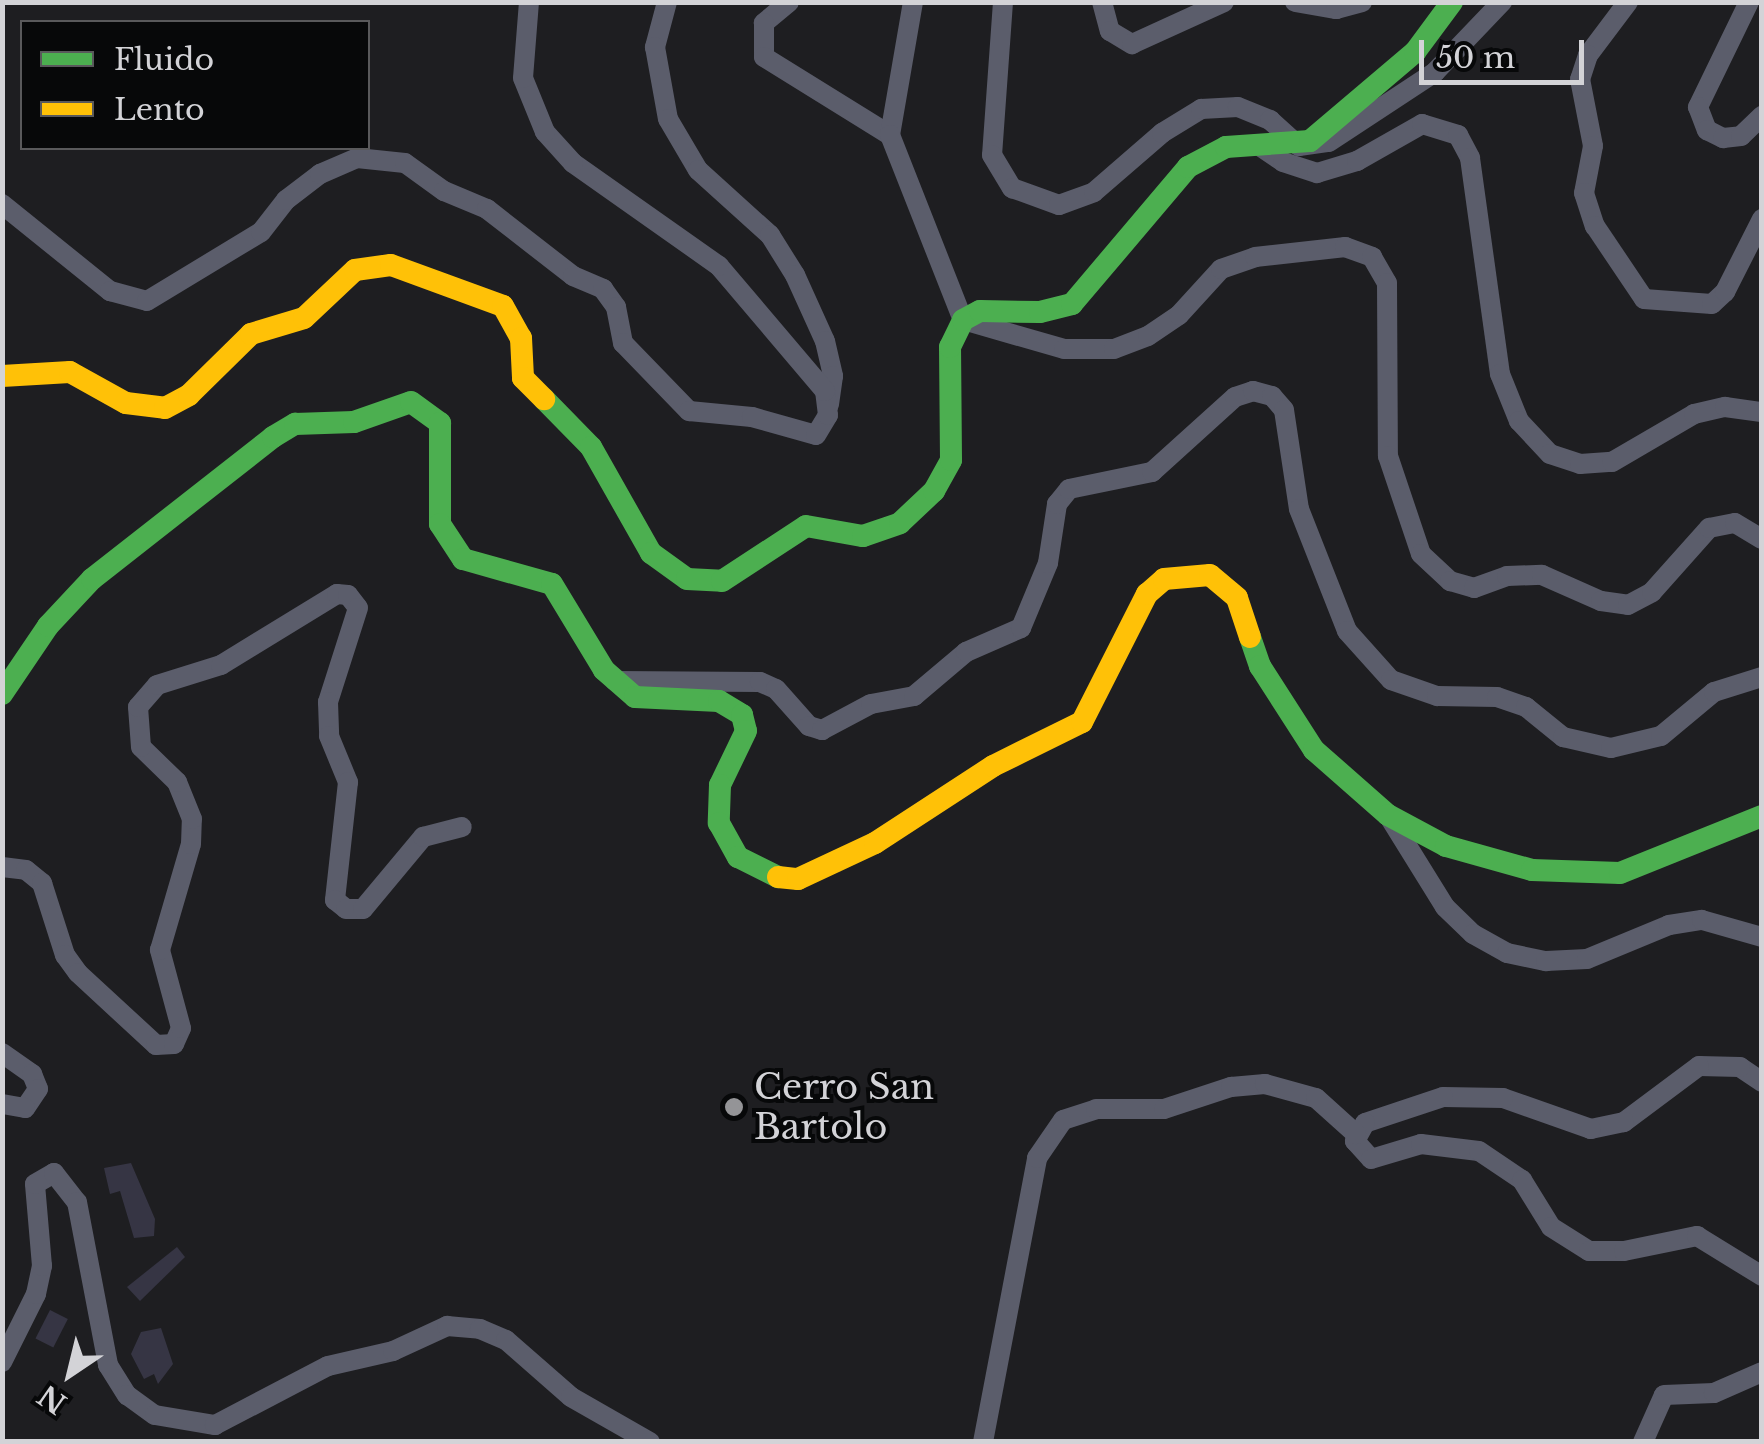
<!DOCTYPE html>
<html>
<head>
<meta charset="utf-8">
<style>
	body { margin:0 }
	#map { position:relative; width:1764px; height:1444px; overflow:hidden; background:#1e1e21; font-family:"Libre Baskerville",serif }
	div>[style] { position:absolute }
	.building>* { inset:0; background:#363544; transform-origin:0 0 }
	.street>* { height:20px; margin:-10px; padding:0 10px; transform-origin:10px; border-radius:10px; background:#5b5d6b }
	.fast>* { height:22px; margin:-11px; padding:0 11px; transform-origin:11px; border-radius:11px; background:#4caf50 }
	.slow>* { height:22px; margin:-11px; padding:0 11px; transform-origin:11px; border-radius:11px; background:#ffc107 }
	.dots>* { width:28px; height:28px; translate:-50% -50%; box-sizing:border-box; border:5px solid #070809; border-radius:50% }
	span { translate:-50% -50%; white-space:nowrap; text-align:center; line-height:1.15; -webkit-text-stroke:8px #070809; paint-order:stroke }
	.poi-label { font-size:35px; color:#d3d3d7 }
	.left { translate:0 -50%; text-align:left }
	.frame { position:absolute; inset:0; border:5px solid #d3d3d7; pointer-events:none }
	.legend { position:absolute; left:20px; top:20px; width:350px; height:130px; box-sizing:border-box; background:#070809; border:2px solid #59595b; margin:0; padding:12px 18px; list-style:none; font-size:30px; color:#d3d3d7 }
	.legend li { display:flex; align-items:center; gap:20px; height:50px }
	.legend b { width:50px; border:2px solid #59595b }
	.north { position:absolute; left:20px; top:1324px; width:100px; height:100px; -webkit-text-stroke:8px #070809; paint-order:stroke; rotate:215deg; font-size:28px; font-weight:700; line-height:40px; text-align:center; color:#d3d3d7 }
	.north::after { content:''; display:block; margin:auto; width:35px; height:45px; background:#d3d3d7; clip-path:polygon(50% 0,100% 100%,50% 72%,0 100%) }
	.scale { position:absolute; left:1419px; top:40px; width:165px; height:45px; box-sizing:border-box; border:5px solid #d3d3d7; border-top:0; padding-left:12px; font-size:30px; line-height:35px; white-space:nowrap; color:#d3d3d7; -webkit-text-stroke:8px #070809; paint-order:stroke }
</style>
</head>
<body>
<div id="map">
	<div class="building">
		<i style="clip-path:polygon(131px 1163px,155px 1219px,154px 1236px,134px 1238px,120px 1191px,110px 1194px,104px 1168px)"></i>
		<i style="clip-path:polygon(177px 1247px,185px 1257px,140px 1301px,127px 1287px)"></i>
		<i style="left:50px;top:1310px;width:20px;height:32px;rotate:27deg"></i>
		<i style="clip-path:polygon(161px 1328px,173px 1364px,158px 1384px,154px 1374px,144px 1379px,131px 1354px,141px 1332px)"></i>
	</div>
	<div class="street">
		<i style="left:667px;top:2px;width:47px;rotate:104.9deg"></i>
		<i style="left:655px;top:47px;width:73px;rotate:79.8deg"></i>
		<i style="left:668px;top:119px;width:59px;rotate:59.5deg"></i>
		<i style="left:698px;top:170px;width:97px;rotate:42.1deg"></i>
		<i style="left:770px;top:235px;width:47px;rotate:58deg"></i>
		<i style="left:795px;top:275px;width:72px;rotate:65.6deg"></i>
		<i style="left:825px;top:341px;width:36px;rotate:77deg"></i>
		<i style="left:833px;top:376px;width:29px;rotate:98deg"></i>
		<i style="left:789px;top:2px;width:33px;rotate:140deg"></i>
		<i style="left:764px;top:23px;width:34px;rotate:90deg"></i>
		<i style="left:764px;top:57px;width:148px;rotate:31.8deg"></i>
		<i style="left:890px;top:135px;width:135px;rotate:-80.2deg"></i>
		<i style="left:1003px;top:2px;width:153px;rotate:94.1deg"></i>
		<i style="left:992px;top:155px;width:39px;rotate:59deg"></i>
		<i style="left:1012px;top:188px;width:50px;rotate:19.9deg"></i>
		<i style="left:1059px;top:205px;width:37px;rotate:-20deg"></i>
		<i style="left:1094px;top:192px;width:90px;rotate:-40.9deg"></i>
		<i style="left:1162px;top:133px;width:46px;rotate:-31.6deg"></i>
		<i style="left:1201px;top:109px;width:37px;rotate:-3deg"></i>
		<i style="left:1238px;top:107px;width:35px;rotate:22deg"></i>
		<i style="left:1270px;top:120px;width:39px;rotate:42deg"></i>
		<i style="left:1299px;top:146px;width:30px;rotate:-8deg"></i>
		<i style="left:1329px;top:142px;width:127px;rotate:-33.4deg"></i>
		<i style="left:1435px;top:72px;width:97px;rotate:-46.3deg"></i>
		<i style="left:1102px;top:2px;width:30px;rotate:75deg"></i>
		<i style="left:1110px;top:31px;width:26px;rotate:31deg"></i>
		<i style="left:1132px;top:44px;width:101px;rotate:-24.5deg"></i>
		<i style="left:1295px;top:2px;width:42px;rotate:9.7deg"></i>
		<i style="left:1336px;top:9px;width:27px;rotate:-15deg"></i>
		<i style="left:1628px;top:2px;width:66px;rotate:127deg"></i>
		<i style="left:1588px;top:55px;width:25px;rotate:108deg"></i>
		<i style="left:1580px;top:79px;width:68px;rotate:79deg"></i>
		<i style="left:1593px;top:146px;width:48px;rotate:100.8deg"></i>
		<i style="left:1584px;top:193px;width:35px;rotate:72deg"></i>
		<i style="left:1595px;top:226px;width:88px;rotate:56.1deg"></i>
		<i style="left:1644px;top:299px;width:68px;rotate:4.2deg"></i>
		<i style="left:1712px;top:304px;width:18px;rotate:-43deg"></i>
		<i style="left:1725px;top:292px;width:82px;rotate:-63.1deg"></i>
		<i style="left:1749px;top:2px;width:117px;rotate:115.9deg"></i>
		<i style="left:1698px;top:107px;width:25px;rotate:69deg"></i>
		<i style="left:1707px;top:130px;width:18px;rotate:27deg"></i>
		<i style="left:1723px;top:138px;width:18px;rotate:-6deg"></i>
		<i style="left:1741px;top:136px;width:29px;rotate:-44deg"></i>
		<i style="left:890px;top:135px;width:199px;rotate:68.5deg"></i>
		<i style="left:963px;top:320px;width:105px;rotate:16deg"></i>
		<i style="left:1064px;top:349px;width:50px"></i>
		<i style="left:1114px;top:349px;width:36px;rotate:-21deg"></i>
		<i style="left:1148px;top:336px;width:37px;rotate:-34deg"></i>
		<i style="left:1179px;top:315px;width:62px;rotate:-47.6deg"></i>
		<i style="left:1221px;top:269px;width:36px;rotate:-19deg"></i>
		<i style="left:1255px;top:257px;width:91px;rotate:-6.3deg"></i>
		<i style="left:1345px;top:247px;width:29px;rotate:20deg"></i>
		<i style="left:1372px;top:257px;width:30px;rotate:60deg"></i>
		<i style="left:1387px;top:283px;width:173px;rotate:89.7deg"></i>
		<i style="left:1388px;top:456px;width:103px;rotate:71.4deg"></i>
		<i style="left:1421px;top:554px;width:40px;rotate:43deg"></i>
		<i style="left:1450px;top:581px;width:25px;rotate:16deg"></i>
		<i style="left:1474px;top:588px;width:35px;rotate:-20deg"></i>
		<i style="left:1507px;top:576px;width:35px;rotate:-2deg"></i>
		<i style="left:1542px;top:575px;width:64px;rotate:23.8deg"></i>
		<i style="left:1601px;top:601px;width:27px;rotate:8deg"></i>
		<i style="left:1628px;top:605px;width:27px;rotate:-28deg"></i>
		<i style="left:1652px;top:592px;width:86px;rotate:-48.3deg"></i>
		<i style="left:1709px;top:528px;width:26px;rotate:-11deg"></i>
		<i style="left:1735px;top:523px;width:31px;rotate:31deg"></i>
		<i style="left:1258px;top:145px;width:30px;rotate:34deg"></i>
		<i style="left:1283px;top:162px;width:36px;rotate:18deg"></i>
		<i style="left:1317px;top:173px;width:42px;rotate:-16.7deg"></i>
		<i style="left:1357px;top:161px;width:75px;rotate:-29.6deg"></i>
		<i style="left:1422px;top:124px;width:38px;rotate:17deg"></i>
		<i style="left:1458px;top:135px;width:26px;rotate:62deg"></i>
		<i style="left:1470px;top:158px;width:218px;rotate:82.1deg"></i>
		<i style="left:1500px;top:374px;width:51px;rotate:68deg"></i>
		<i style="left:1519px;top:421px;width:45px;rotate:46.8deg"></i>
		<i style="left:1550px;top:454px;width:32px;rotate:18deg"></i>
		<i style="left:1580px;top:464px;width:32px;rotate:-4deg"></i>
		<i style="left:1612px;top:462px;width:95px;rotate:-30.3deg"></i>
		<i style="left:1694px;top:414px;width:32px;rotate:-13deg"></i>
		<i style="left:1725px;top:407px;width:37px;rotate:8deg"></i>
		<i style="left:2px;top:204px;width:139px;rotate:38.9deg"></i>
		<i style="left:110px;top:291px;width:38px;rotate:15deg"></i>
		<i style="left:147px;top:301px;width:133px;rotate:-31.2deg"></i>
		<i style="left:261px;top:232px;width:41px;rotate:-52deg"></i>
		<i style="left:286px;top:200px;width:43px;rotate:-37.4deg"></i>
		<i style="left:320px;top:174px;width:40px;rotate:-23.4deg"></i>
		<i style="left:357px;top:158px;width:48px;rotate:5.9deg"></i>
		<i style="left:405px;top:163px;width:48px;rotate:35.7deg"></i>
		<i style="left:444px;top:191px;width:47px;rotate:22.7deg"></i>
		<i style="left:487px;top:209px;width:109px;rotate:37.9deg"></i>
		<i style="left:573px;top:276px;width:33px;rotate:23deg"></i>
		<i style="left:603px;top:289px;width:22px;rotate:54deg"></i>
		<i style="left:616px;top:307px;width:37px;rotate:79deg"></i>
		<i style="left:623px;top:343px;width:95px;rotate:45.9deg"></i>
		<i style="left:689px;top:411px;width:63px;rotate:5.4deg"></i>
		<i style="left:752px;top:417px;width:66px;rotate:15.7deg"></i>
		<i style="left:816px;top:435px;width:23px;rotate:-59deg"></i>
		<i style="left:828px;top:415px;width:24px;rotate:-97deg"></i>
		<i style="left:825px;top:391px;width:164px;rotate:-130.3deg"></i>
		<i style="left:719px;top:266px;width:179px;rotate:-144.8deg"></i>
		<i style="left:573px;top:163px;width:42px;rotate:-132.1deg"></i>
		<i style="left:545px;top:132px;width:58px;rotate:-112.2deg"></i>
		<i style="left:523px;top:78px;width:76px;rotate:-85.5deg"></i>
		<i style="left:615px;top:681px;width:145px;rotate:0.4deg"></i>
		<i style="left:760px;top:682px;width:17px;rotate:24deg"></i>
		<i style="left:776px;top:689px;width:50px;rotate:48.3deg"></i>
		<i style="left:809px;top:726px;width:14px;rotate:17deg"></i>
		<i style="left:822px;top:730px;width:55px;rotate:-28deg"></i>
		<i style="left:871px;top:704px;width:44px;rotate:-10.5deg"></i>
		<i style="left:914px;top:696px;width:68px;rotate:-40.2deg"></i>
		<i style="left:966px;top:652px;width:60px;rotate:-23.6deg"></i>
		<i style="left:1021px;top:628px;width:70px;rotate:-67.4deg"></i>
		<i style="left:1048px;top:563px;width:60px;rotate:-81.3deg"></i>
		<i style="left:1057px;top:504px;width:19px;rotate:-51deg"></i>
		<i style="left:1069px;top:489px;width:85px;rotate:-11.6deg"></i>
		<i style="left:1152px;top:472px;width:112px;rotate:-42.1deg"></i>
		<i style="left:1235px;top:397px;width:19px;rotate:-18deg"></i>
		<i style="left:1253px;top:391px;width:20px;rotate:15deg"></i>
		<i style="left:1272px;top:396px;width:18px;rotate:49deg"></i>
		<i style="left:1284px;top:410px;width:100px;rotate:81.4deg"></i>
		<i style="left:1299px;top:509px;width:131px;rotate:68.5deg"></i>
		<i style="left:1347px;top:631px;width:66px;rotate:48.1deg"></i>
		<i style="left:1391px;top:680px;width:49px;rotate:19.2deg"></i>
		<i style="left:1437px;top:696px;width:60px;rotate:1deg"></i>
		<i style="left:1497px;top:697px;width:31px;rotate:19deg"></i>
		<i style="left:1526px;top:707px;width:48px;rotate:39deg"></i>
		<i style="left:1563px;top:737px;width:49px;rotate:12.9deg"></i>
		<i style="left:1611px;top:748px;width:51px;rotate:-13.5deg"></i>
		<i style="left:1661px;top:736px;width:69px;rotate:-39.7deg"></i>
		<i style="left:1714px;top:692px;width:50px;rotate:-17.4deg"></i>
		<i style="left:1388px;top:815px;width:108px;rotate:58.2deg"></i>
		<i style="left:1445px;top:907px;width:39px;rotate:44deg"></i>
		<i style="left:1473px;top:934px;width:39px;rotate:29deg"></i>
		<i style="left:1507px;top:953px;width:40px;rotate:12deg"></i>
		<i style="left:1546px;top:961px;width:41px;rotate:-2.8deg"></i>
		<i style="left:1587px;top:959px;width:89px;rotate:-22.5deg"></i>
		<i style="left:1669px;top:925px;width:33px;rotate:-9deg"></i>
		<i style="left:1702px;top:920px;width:62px;rotate:15.8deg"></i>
		<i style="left:2px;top:867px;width:24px;rotate:7deg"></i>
		<i style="left:26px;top:870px;width:21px;rotate:39deg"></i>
		<i style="left:42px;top:883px;width:76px;rotate:72.3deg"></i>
		<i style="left:65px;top:955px;width:22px;rotate:54deg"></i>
		<i style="left:78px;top:973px;width:106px;rotate:42.7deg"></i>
		<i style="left:156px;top:1045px;width:18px;rotate:-3deg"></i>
		<i style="left:174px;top:1044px;width:17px;rotate:-66deg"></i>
		<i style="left:181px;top:1028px;width:81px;rotate:-105.1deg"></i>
		<i style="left:160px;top:950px;width:110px;rotate:-73.7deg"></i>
		<i style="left:191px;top:844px;width:25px;rotate:-88deg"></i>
		<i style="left:192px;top:819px;width:40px;rotate:-112deg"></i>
		<i style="left:177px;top:782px;width:50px;rotate:-135.8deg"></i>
		<i style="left:141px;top:747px;width:40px;rotate:-94.3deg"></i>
		<i style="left:138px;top:707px;width:29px;rotate:-49deg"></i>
		<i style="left:157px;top:685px;width:67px;rotate:-17.4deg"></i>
		<i style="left:221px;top:665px;width:136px;rotate:-31.5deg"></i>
		<i style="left:337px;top:594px;width:11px;rotate:5deg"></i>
		<i style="left:348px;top:595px;width:16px;rotate:52deg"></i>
		<i style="left:358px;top:608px;width:99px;rotate:107.7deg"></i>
		<i style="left:328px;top:702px;width:34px;rotate:88deg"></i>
		<i style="left:329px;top:736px;width:50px;rotate:67.6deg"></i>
		<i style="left:348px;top:782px;width:119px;rotate:96.3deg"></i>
		<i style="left:335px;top:900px;width:14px;rotate:39deg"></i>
		<i style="left:346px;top:909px;width:17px"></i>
		<i style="left:363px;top:909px;width:94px;rotate:-50.2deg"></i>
		<i style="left:423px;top:837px;width:40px;rotate:-14.4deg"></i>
		<i style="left:2px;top:1053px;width:37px;rotate:35deg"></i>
		<i style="left:32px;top:1074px;width:16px;rotate:68deg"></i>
		<i style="left:38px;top:1089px;width:23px;rotate:124deg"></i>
		<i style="left:25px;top:1108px;width:23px;rotate:-170deg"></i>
		<i style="left:1762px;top:1082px;width:27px;rotate:-146deg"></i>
		<i style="left:1740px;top:1067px;width:41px;rotate:-178.6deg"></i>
		<i style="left:1699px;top:1066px;width:94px;rotate:143.3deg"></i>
		<i style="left:1624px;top:1122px;width:34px;rotate:168deg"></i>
		<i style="left:1591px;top:1129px;width:93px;rotate:-160.6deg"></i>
		<i style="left:1503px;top:1098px;width:60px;rotate:-179deg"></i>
		<i style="left:1443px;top:1097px;width:82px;rotate:161.6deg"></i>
		<i style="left:1365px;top:1123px;width:21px;rotate:119deg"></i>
		<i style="left:1355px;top:1141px;width:24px;rotate:48deg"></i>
		<i style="left:1371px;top:1159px;width:52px;rotate:-16.7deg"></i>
		<i style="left:1421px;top:1144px;width:58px;rotate:6.9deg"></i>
		<i style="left:1479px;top:1151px;width:52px;rotate:34deg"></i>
		<i style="left:1522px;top:1180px;width:55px;rotate:58.3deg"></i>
		<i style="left:1551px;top:1227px;width:45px;rotate:32.3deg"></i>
		<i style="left:1589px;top:1251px;width:35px"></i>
		<i style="left:1624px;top:1251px;width:75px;rotate:-11.6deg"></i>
		<i style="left:1697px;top:1236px;width:76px;rotate:31.6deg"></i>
		<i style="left:2px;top:1362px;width:76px;rotate:-63.4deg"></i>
		<i style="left:36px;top:1294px;width:29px;rotate:-78deg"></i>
		<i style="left:42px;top:1266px;width:82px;rotate:-94.9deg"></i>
		<i style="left:35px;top:1184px;width:22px;rotate:-30deg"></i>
		<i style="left:54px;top:1173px;width:37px;rotate:52deg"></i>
		<i style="left:77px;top:1202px;width:166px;rotate:79.2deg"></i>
		<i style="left:108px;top:1365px;width:36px;rotate:58deg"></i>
		<i style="left:127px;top:1395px;width:34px;rotate:36deg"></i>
		<i style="left:155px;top:1415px;width:61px;rotate:9.5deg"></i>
		<i style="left:215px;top:1425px;width:127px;rotate:-27.6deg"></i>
		<i style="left:328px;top:1366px;width:67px;rotate:-13deg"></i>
		<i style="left:393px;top:1351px;width:60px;rotate:-24.8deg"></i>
		<i style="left:447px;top:1326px;width:33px;rotate:5deg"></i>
		<i style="left:480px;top:1329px;width:28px;rotate:23deg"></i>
		<i style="left:506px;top:1340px;width:86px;rotate:41.2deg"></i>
		<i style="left:571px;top:1397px;width:91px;rotate:29.7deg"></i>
		<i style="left:983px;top:1442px;width:289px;rotate:-79.2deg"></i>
		<i style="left:1037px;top:1158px;width:46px;rotate:-55.6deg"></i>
		<i style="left:1063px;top:1120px;width:35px;rotate:-18deg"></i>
		<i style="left:1096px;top:1109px;width:68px"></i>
		<i style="left:1164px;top:1109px;width:71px;rotate:-18.2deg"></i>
		<i style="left:1231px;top:1087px;width:34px;rotate:-5deg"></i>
		<i style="left:1265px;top:1084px;width:53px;rotate:15.4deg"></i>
		<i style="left:1316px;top:1098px;width:54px;rotate:42deg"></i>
		<i style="left:1643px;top:1442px;width:51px;rotate:-65.9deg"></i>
		<i style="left:1664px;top:1395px;width:50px;rotate:-2.3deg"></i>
		<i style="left:1714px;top:1393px;width:52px;rotate:-23.6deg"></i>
	</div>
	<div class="fast">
		<i style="left:544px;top:399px;width:67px;rotate:45.6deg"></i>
		<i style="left:591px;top:447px;width:122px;rotate:60.5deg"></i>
		<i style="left:651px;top:553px;width:44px;rotate:35.8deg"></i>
		<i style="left:687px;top:579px;width:35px;rotate:3deg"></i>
		<i style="left:722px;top:581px;width:100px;rotate:-33.2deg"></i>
		<i style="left:806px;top:526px;width:58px;rotate:10deg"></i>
		<i style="left:863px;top:536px;width:39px;rotate:-19deg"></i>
		<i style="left:900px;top:523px;width:47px;rotate:-43.3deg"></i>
		<i style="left:934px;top:491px;width:35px;rotate:-61deg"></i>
		<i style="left:951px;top:460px;width:113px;rotate:-90.5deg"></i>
		<i style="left:950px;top:347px;width:30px;rotate:-64deg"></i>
		<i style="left:963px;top:320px;width:19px;rotate:-28deg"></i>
		<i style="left:980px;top:311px;width:60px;rotate:1deg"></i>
		<i style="left:1040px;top:312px;width:33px;rotate:-14deg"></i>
		<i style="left:1072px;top:304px;width:180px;rotate:-49.7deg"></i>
		<i style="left:1188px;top:167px;width:43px;rotate:-27.8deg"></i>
		<i style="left:1226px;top:147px;width:84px;rotate:-4.1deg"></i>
		<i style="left:1310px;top:141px;width:138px;rotate:-40.3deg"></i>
		<i style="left:1415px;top:52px;width:62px;rotate:-53.5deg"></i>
		<i style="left:1250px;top:637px;width:31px;rotate:71deg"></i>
		<i style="left:1260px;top:666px;width:100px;rotate:57.3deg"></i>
		<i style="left:1314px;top:750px;width:98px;rotate:41.3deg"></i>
		<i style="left:1388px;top:815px;width:66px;rotate:28.1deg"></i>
		<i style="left:1446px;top:846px;width:89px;rotate:15.6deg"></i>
		<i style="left:1532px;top:870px;width:88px;rotate:2deg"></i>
		<i style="left:1620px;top:873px;width:153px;rotate:-21.9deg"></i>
		<i style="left:2px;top:694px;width:82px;rotate:-55.9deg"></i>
		<i style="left:48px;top:626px;width:64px;rotate:-46.9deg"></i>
		<i style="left:92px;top:579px;width:230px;rotate:-38.1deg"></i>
		<i style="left:273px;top:437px;width:26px;rotate:-31deg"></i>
		<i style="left:295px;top:424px;width:59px;rotate:-1.9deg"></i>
		<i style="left:354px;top:422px;width:60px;rotate:-19.3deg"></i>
		<i style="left:411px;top:402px;width:36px;rotate:36deg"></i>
		<i style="left:440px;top:423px;width:101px;rotate:90deg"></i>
		<i style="left:440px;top:524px;width:42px;rotate:56.7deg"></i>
		<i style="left:463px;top:559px;width:92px;rotate:15.7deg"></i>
		<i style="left:552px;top:584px;width:100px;rotate:58.8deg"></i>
		<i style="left:604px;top:670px;width:41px;rotate:41.1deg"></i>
		<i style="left:635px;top:697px;width:84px;rotate:2.7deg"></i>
		<i style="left:719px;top:701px;width:27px;rotate:31deg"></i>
		<i style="left:742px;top:715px;width:16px;rotate:76deg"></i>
		<i style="left:746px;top:731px;width:60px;rotate:115.7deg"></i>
		<i style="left:720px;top:785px;width:38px;rotate:92deg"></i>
		<i style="left:719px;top:823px;width:39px;rotate:61deg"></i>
		<i style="left:738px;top:857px;width:45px;rotate:26.6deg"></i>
	</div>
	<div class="slow">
		<i style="left:2px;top:376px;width:68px;rotate:-3.4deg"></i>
		<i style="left:70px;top:372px;width:64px;rotate:29deg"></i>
		<i style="left:126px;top:403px;width:39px;rotate:7deg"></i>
		<i style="left:165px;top:408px;width:27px;rotate:-28deg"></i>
		<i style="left:189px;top:395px;width:87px;rotate:-44.5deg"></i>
		<i style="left:251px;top:334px;width:55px;rotate:-16.8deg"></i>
		<i style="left:304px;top:318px;width:70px;rotate:-43.3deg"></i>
		<i style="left:355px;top:270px;width:36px;rotate:-8deg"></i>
		<i style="left:391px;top:265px;width:119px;rotate:20.1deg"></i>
		<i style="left:503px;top:306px;width:37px;rotate:61deg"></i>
		<i style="left:521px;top:338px;width:40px;rotate:87.1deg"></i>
		<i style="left:523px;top:378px;width:30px;rotate:45deg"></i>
		<i style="left:778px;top:877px;width:20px;rotate:6deg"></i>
		<i style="left:798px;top:879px;width:85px;rotate:-25.1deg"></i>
		<i style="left:875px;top:843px;width:141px;rotate:-33.1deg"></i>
		<i style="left:993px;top:766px;width:99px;rotate:-26.3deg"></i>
		<i style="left:1082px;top:722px;width:144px;rotate:-63.1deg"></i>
		<i style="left:1147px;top:594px;width:23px;rotate:-41deg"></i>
		<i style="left:1164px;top:579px;width:46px;rotate:-5deg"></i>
		<i style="left:1210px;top:575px;width:35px;rotate:40deg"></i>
		<i style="left:1237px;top:598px;width:41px;rotate:71.6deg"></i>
	</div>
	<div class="dots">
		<i style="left:734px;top:1107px;background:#949497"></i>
	</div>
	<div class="poi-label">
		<span class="left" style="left:754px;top:1107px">Cerro San<br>Bartolo</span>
	</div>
	<div class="frame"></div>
	<ul class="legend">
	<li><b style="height:12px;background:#4caf50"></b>Fluido</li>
	<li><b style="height:12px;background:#ffc107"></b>Lento</li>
	</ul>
	<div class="north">N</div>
	<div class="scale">50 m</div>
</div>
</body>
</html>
